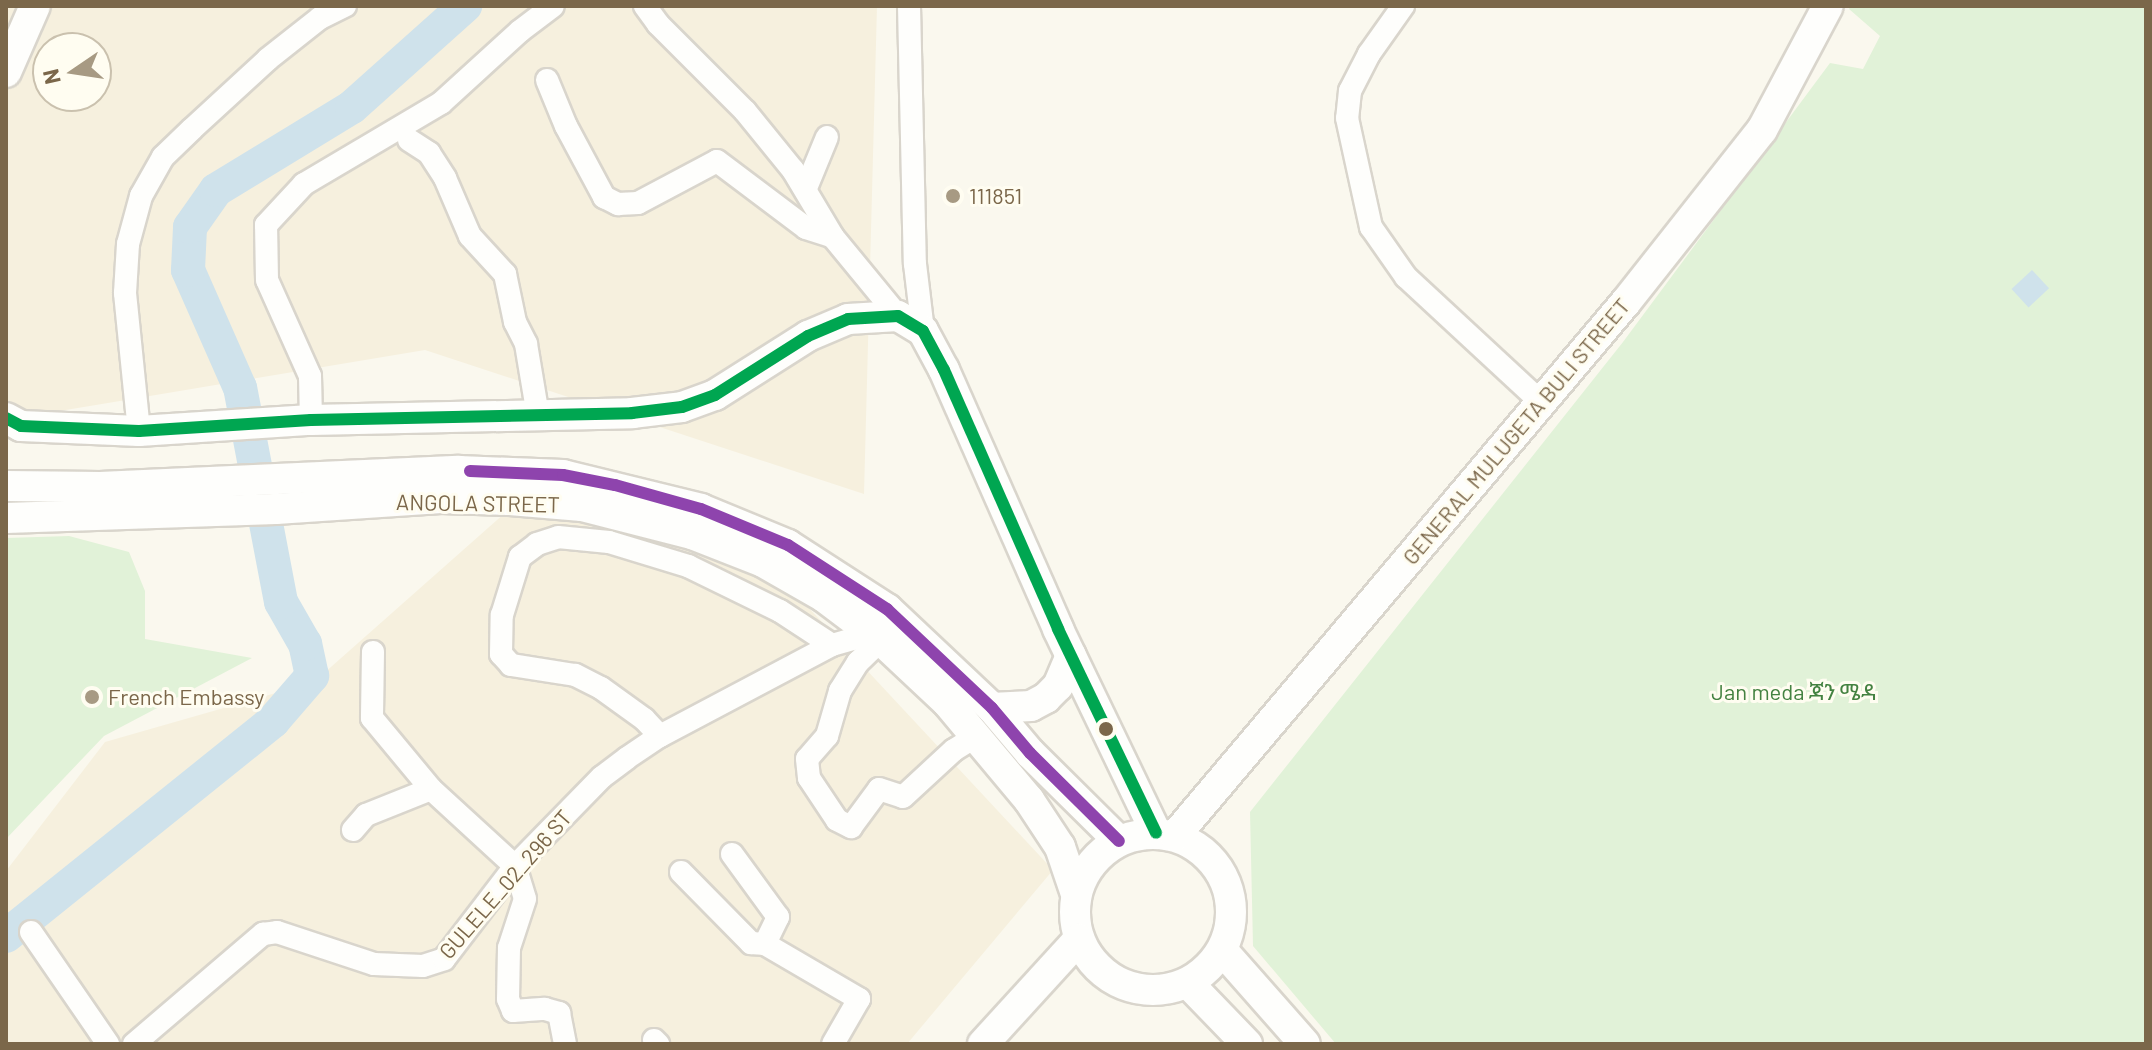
<!DOCTYPE html>
<html>
<head>
<meta charset="utf-8">
<style>
	body { margin:0 }
	#map { position:relative; width:2152px; height:1050px; overflow:hidden; background:#faf8ee; font-family:Barlow,"Noto Sans Ethiopic",sans-serif }
	div>[style] { position:absolute }
	.residential>* { inset:0; background:#f6f0de }
	.green>* { inset:0; background:#e1f2d8 }
	.water>* { inset:0; background:#cfe2eb; transform-origin:0 0 }
	.river>* { height:34px; margin:-17px; padding:0 17px; transform-origin:17px; border-radius:17px; background:#cfe2eb }
	.roads { filter:drop-shadow(2px 0 #d9d5cc) drop-shadow(-2px 0 #d9d5cc) drop-shadow(0 2px #d9d5cc) drop-shadow(0 -2px #d9d5cc) }
	.street>* { height:22px; margin:-11px; padding:0 11px; transform-origin:11px; border-radius:11px; background:#fefefc }
	.secondary>* { height:30px; margin:-15px; padding:0 15px; transform-origin:15px; border-radius:15px; background:#fefefc }
	.secondary>.ring { margin:-15px; padding:0; box-sizing:content-box; background:none; border:30px solid #fefefc; border-radius:50% }
	.bus-1>* { height:12px; margin:-6px; padding:0 6px; transform-origin:6px; border-radius:6px; background:#00a651 }
	.bus-2>* { height:12px; margin:-6px; padding:0 6px; transform-origin:6px; border-radius:6px; background:#8e44ad }
	.dots>* { width:22px; height:22px; translate:-50% -50%; box-sizing:border-box; border:4px solid #fffdf1; border-radius:50% }
	span { translate:-50% -50%; white-space:nowrap; text-align:center; line-height:1.15; -webkit-text-stroke:6px #fffdf1; paint-order:stroke }
	.poi-label { font-size:22px; color:#7b674a }
	.left { translate:0 -50%; text-align:left }
	.street-label { font-size:22px; color:#7b674a }
	.park-label { font-size:22px; color:#448241 }
	.frame { position:absolute; inset:0; border:8px solid #7b674a; pointer-events:none }
	.north { position:absolute; left:32px; top:32px; width:80px; height:80px; box-sizing:border-box; background:#fffdf1; border:2px solid #cac1ae; border-radius:50%; rotate:257deg; font-size:22px; font-weight:700; line-height:32px; text-align:center; color:#7b674a }
	.north::after { content:''; display:block; margin:auto; width:28px; height:36px; background:#a79a83; clip-path:polygon(50% 0,100% 100%,50% 72%,0 100%) }
</style>
</head>
<body>
<div id="map">
	<div class="residential">
		<i style="clip-path:polygon(evenodd,6px 6px,877px 6px,864px 494px,425px 350px,6px 420px,6px 6px,48px 48px,96px 48px,96px 96px,48px 96px,48px 48px)"></i>
		<i style="clip-path:polygon(540px 482px,780px 577px,1053px 870px,907px 1044px,6px 1044px,6px 871px,105px 742px,314px 682px)"></i>
	</div>
	<div class="green">
		<i style="clip-path:polygon(1851px 6px,2146px 6px,2146px 1044px,1336px 1044px,1253px 946px,1250px 812px,1623px 342px,1830px 63px,1863px 69px,1880px 36px,1849px 9px)"></i>
		<i style="clip-path:polygon(69px 536px,129px 552px,145px 591px,145px 639px,252px 658px,104px 736px,6px 839px,6px 538px)"></i>
	</div>
	<div class="water">
		<i style="left:2032px;top:270px;width:25px;height:28px;rotate:47deg"></i>
	</div>
	<div class="river">
		<i style="left:6px;top:936px;width:343px;rotate:-38.8deg"></i>
		<i style="left:273px;top:721px;width:60px;rotate:-49.1deg"></i>
		<i style="left:312px;top:676px;width:33px;rotate:-102deg"></i>
		<i style="left:305px;top:644px;width:48px;rotate:-119.7deg"></i>
		<i style="left:281px;top:602px;width:218px;rotate:-100.8deg"></i>
		<i style="left:240px;top:388px;width:129px;rotate:-113.8deg"></i>
		<i style="left:188px;top:270px;width:43px;rotate:-87.3deg"></i>
		<i style="left:190px;top:227px;width:45px;rotate:-54.9deg"></i>
		<i style="left:216px;top:190px;width:159px;rotate:-31.4deg"></i>
		<i style="left:352px;top:107px;width:152px;rotate:-41.8deg"></i>
	</div>
	<div class="roads">
		<div class="street">
			<i style="left:645px;top:6px;width:22px;rotate:54deg"></i>
			<i style="left:658px;top:24px;width:123px;rotate:45deg"></i>
			<i style="left:745px;top:111px;width:76px;rotate:50.9deg"></i>
			<i style="left:793px;top:170px;width:78px;rotate:59.2deg"></i>
			<i style="left:833px;top:237px;width:102px;rotate:50.6deg"></i>
			<i style="left:909px;top:6px;width:258px;rotate:88.7deg"></i>
			<i style="left:915px;top:264px;width:67px;rotate:83.2deg"></i>
			<i style="left:1403px;top:6px;width:59px;rotate:125.3deg"></i>
			<i style="left:1369px;top:54px;width:42px;rotate:117.2deg"></i>
			<i style="left:1350px;top:91px;width:27px;rotate:96deg"></i>
			<i style="left:1347px;top:118px;width:112px;rotate:77.6deg"></i>
			<i style="left:1371px;top:227px;width:61px;rotate:55deg"></i>
			<i style="left:1406px;top:277px;width:184px;rotate:42.8deg"></i>
			<i style="left:547px;top:80px;width:50px;rotate:67.6deg"></i>
			<i style="left:566px;top:126px;width:81px;rotate:61.8deg"></i>
			<i style="left:604px;top:197px;width:16px;rotate:27deg"></i>
			<i style="left:618px;top:204px;width:20px;rotate:-3deg"></i>
			<i style="left:638px;top:203px;width:89px;rotate:-28deg"></i>
			<i style="left:717px;top:161px;width:111px;rotate:37deg"></i>
			<i style="left:806px;top:228px;width:28px;rotate:18deg"></i>
			<i style="left:409px;top:140px;width:24px;rotate:33deg"></i>
			<i style="left:429px;top:153px;width:30px;rotate:57deg"></i>
			<i style="left:445px;top:178px;width:63px;rotate:66.7deg"></i>
			<i style="left:470px;top:236px;width:52px;rotate:47.4deg"></i>
			<i style="left:505px;top:274px;width:49px;rotate:78.2deg"></i>
			<i style="left:515px;top:322px;width:25px;rotate:63deg"></i>
			<i style="left:526px;top:344px;width:73px;rotate:80.5deg"></i>
			<i style="left:806px;top:188px;width:55px;rotate:-67.6deg"></i>
			<i style="left:311px;top:420px;width:44px;rotate:-91.3deg"></i>
			<i style="left:310px;top:376px;width:105px;rotate:-114.1deg"></i>
			<i style="left:267px;top:280px;width:55px;rotate:-91deg"></i>
			<i style="left:266px;top:225px;width:56px;rotate:-47.2deg"></i>
			<i style="left:304px;top:184px;width:159px;rotate:-30.6deg"></i>
			<i style="left:441px;top:103px;width:107px;rotate:-42.3deg"></i>
			<i style="left:520px;top:31px;width:41px;rotate:-37.1deg"></i>
			<i style="left:139px;top:431px;width:139px;rotate:-95.8deg"></i>
			<i style="left:125px;top:293px;width:49px;rotate:-86.5deg"></i>
			<i style="left:128px;top:244px;width:50px;rotate:-74.8deg"></i>
			<i style="left:141px;top:196px;width:45px;rotate:-60.6deg"></i>
			<i style="left:163px;top:157px;width:40px;rotate:-44deg"></i>
			<i style="left:192px;top:129px;width:103px;rotate:-42.6deg"></i>
			<i style="left:268px;top:59px;width:66px;rotate:-38.3deg"></i>
			<i style="left:320px;top:18px;width:28px;rotate:-26deg"></i>
			<i style="left:881px;top:640px;width:32px;rotate:136deg"></i>
			<i style="left:858px;top:662px;width:34px;rotate:122deg"></i>
			<i style="left:840px;top:691px;width:47px;rotate:106.1deg"></i>
			<i style="left:827px;top:736px;width:30px;rotate:131deg"></i>
			<i style="left:807px;top:759px;width:19px;rotate:84deg"></i>
			<i style="left:809px;top:778px;width:50px;rotate:56.3deg"></i>
			<i style="left:837px;top:820px;width:16px;rotate:27deg"></i>
			<i style="left:851px;top:827px;width:47px;rotate:-53.6deg"></i>
			<i style="left:879px;top:789px;width:25px;rotate:18deg"></i>
			<i style="left:903px;top:797px;width:69px;rotate:-42.7deg"></i>
			<i style="left:954px;top:750px;width:26px;rotate:-32deg"></i>
			<i style="left:373px;top:652px;width:66px;rotate:90.9deg"></i>
			<i style="left:372px;top:718px;width:92px;rotate:50.3deg"></i>
			<i style="left:431px;top:789px;width:114px;rotate:42.5deg"></i>
			<i style="left:660px;top:736px;width:23px;rotate:-133deg"></i>
			<i style="left:644px;top:719px;width:53px;rotate:-144.2deg"></i>
			<i style="left:601px;top:688px;width:29px;rotate:-153deg"></i>
			<i style="left:575px;top:675px;width:65px;rotate:-171.1deg"></i>
			<i style="left:511px;top:665px;width:15px;rotate:-132deg"></i>
			<i style="left:501px;top:654px;width:39px;rotate:-89deg"></i>
			<i style="left:502px;top:615px;width:61px;rotate:-72.8deg"></i>
			<i style="left:520px;top:557px;width:21px;rotate:-37deg"></i>
			<i style="left:537px;top:544px;width:22px;rotate:-18deg"></i>
			<i style="left:558px;top:537px;width:51px;rotate:5.6deg"></i>
			<i style="left:609px;top:542px;width:83px;rotate:16.9deg"></i>
			<i style="left:688px;top:566px;width:102px;rotate:26.1deg"></i>
			<i style="left:780px;top:611px;width:62px;rotate:33.2deg"></i>
			<i style="left:353px;top:830px;width:20px;rotate:-49deg"></i>
			<i style="left:366px;top:815px;width:70px;rotate:-21.8deg"></i>
			<i style="left:732px;top:854px;width:78px;rotate:53.9deg"></i>
			<i style="left:778px;top:917px;width:30px;rotate:116deg"></i>
			<i style="left:765px;top:944px;width:109px;rotate:30.3deg"></i>
			<i style="left:859px;top:999px;width:52px;rotate:120deg"></i>
			<i style="left:515px;top:866px;width:34px;rotate:73deg"></i>
			<i style="left:525px;top:899px;width:52px;rotate:108.1deg"></i>
			<i style="left:509px;top:948px;width:51px;rotate:91.1deg"></i>
			<i style="left:508px;top:999px;width:13px;rotate:67deg"></i>
			<i style="left:513px;top:1011px;width:32px;rotate:-4deg"></i>
			<i style="left:545px;top:1009px;width:15px;rotate:16deg"></i>
			<i style="left:559px;top:1013px;width:32px;rotate:79deg"></i>
			<i style="left:681px;top:872px;width:100px;rotate:45.4deg"></i>
			<i style="left:751px;top:943px;width:14px;rotate:4deg"></i>
			<i style="left:31px;top:932px;width:136px;rotate:55.5deg"></i>
			<i style="left:654px;top:1040px;width:6px;rotate:45deg"></i>
			<i style="left:134px;top:1044px;width:170px;rotate:-40.5deg"></i>
			<i style="left:263px;top:934px;width:14px;rotate:-8deg"></i>
			<i style="left:277px;top:932px;width:102px;rotate:18.3deg"></i>
			<i style="left:374px;top:964px;width:49px;rotate:2.3deg"></i>
			<i style="left:423px;top:966px;width:22px;rotate:-18deg"></i>
			<i style="left:444px;top:959px;width:117px;rotate:-52.6deg"></i>
			<i style="left:515px;top:866px;width:124px;rotate:-45.7deg"></i>
			<i style="left:602px;top:777px;width:31px;rotate:-37deg"></i>
			<i style="left:627px;top:758px;width:40px;rotate:-34deg"></i>
			<i style="left:660px;top:736px;width:195px;rotate:-27.9deg"></i>
			<i style="left:832px;top:645px;width:44px;rotate:-15.9deg"></i>
		</div>
		<div class="secondary">
			<i style="left:6px;top:72px;width:72px;rotate:-66.3deg"></i>
			<i style="left:6px;top:418px;width:17px;rotate:28deg"></i>
			<i style="left:21px;top:426px;width:118px;rotate:2.4deg"></i>
			<i style="left:139px;top:431px;width:172px;rotate:-3.7deg"></i>
			<i style="left:311px;top:420px;width:321px;rotate:-1.2deg"></i>
			<i style="left:632px;top:413px;width:50px;rotate:-6.8deg"></i>
			<i style="left:682px;top:407px;width:35px;rotate:-20deg"></i>
			<i style="left:715px;top:395px;width:110px;rotate:-32.4deg"></i>
			<i style="left:808px;top:336px;width:43px;rotate:-23deg"></i>
			<i style="left:848px;top:319px;width:50px;rotate:-3.4deg"></i>
			<i style="left:898px;top:316px;width:29px;rotate:31deg"></i>
			<i style="left:923px;top:331px;width:44px;rotate:61.7deg"></i>
			<i style="left:944px;top:370px;width:283px;rotate:66.2deg"></i>
			<i style="left:1058px;top:629px;width:226px;rotate:64.3deg"></i>
			<i style="left:6px;top:486px;width:94px;rotate:0.6deg"></i>
			<i style="left:100px;top:487px;width:359px;rotate:-2.6deg"></i>
			<i style="left:459px;top:471px;width:104px;rotate:2.2deg"></i>
			<i style="left:563px;top:475px;width:142px;rotate:13.8deg"></i>
			<i style="left:701px;top:509px;width:94px;rotate:22.5deg"></i>
			<i style="left:788px;top:545px;width:118px;rotate:32.9deg"></i>
			<i style="left:887px;top:609px;width:144px;rotate:43.3deg"></i>
			<i style="left:992px;top:708px;width:59px;rotate:49.8deg"></i>
			<i style="left:1030px;top:753px;width:125px;rotate:44.7deg"></i>
			<i style="left:6px;top:518px;width:270px;rotate:-1.9deg"></i>
			<i style="left:276px;top:509px;width:165px;rotate:-3.8deg"></i>
			<i style="left:441px;top:498px;width:69px;rotate:1.7deg"></i>
			<i style="left:510px;top:500px;width:72px;rotate:4.8deg"></i>
			<i style="left:582px;top:506px;width:114px;rotate:14.3deg"></i>
			<i style="left:692px;top:534px;width:76px;rotate:21.5deg"></i>
			<i style="left:763px;top:562px;width:70px;rotate:29.8deg"></i>
			<i style="left:824px;top:597px;width:71px;rotate:37deg"></i>
			<i style="left:881px;top:640px;width:91px;rotate:43.2deg"></i>
			<i style="left:947px;top:702px;width:128px;rotate:50.1deg"></i>
			<i style="left:1029px;top:800px;width:56px;rotate:56.6deg"></i>
			<i style="left:1060px;top:847px;width:50px;rotate:71.2deg"></i>
			<i style="left:992px;top:708px;width:39px;rotate:-3deg"></i>
			<i style="left:1031px;top:706px;width:17px;rotate:-28deg"></i>
			<i style="left:1046px;top:698px;width:17px;rotate:-45deg"></i>
			<i style="left:1058px;top:686px;width:33px;rotate:-67deg"></i>
			<i class="ring" style="left:1075px;top:834px;width:126px;height:126px"></i>
			<i style="left:1175px;top:836px;width:699px;rotate:-49.82deg"></i>
			<i style="left:1626px;top:302px;width:219px;rotate:-51.7deg"></i>
			<i style="left:1762px;top:130px;width:140px;rotate:-62deg"></i>
			<i style="left:1222px;top:950px;width:125px;rotate:48.6deg"></i>
			<i style="left:1188px;top:983px;width:85px;rotate:46deg"></i>
			<i style="left:983px;top:1044px;width:142px;rotate:-47.6deg"></i>
		</div>
	</div>
	<div class="bus-1">
		<i style="left:6px;top:418px;width:17px;rotate:28deg"></i>
		<i style="left:21px;top:426px;width:118px;rotate:2.4deg"></i>
		<i style="left:139px;top:431px;width:172px;rotate:-3.7deg"></i>
		<i style="left:311px;top:420px;width:321px;rotate:-1.2deg"></i>
		<i style="left:632px;top:413px;width:50px;rotate:-6.8deg"></i>
		<i style="left:682px;top:407px;width:35px;rotate:-20deg"></i>
		<i style="left:715px;top:395px;width:110px;rotate:-32.4deg"></i>
		<i style="left:808px;top:336px;width:43px;rotate:-23deg"></i>
		<i style="left:848px;top:319px;width:50px;rotate:-3.4deg"></i>
		<i style="left:898px;top:316px;width:29px;rotate:31deg"></i>
		<i style="left:923px;top:331px;width:44px;rotate:61.7deg"></i>
		<i style="left:944px;top:370px;width:283px;rotate:66.2deg"></i>
		<i style="left:1058px;top:629px;width:226px;rotate:64.3deg"></i>
	</div>
	<div class="bus-2">
		<i style="left:470px;top:471px;width:93px;rotate:2.5deg"></i>
		<i style="left:563px;top:475px;width:53px;rotate:10.9deg"></i>
		<i style="left:615px;top:485px;width:89px;rotate:15.6deg"></i>
		<i style="left:701px;top:509px;width:94px;rotate:22.5deg"></i>
		<i style="left:788px;top:545px;width:118px;rotate:32.9deg"></i>
		<i style="left:887px;top:609px;width:144px;rotate:43.3deg"></i>
		<i style="left:992px;top:708px;width:59px;rotate:49.8deg"></i>
		<i style="left:1030px;top:753px;width:125px;rotate:44.7deg"></i>
	</div>
	<div class="dots">
		<i style="left:953px;top:196px;background:#a79a83"></i>
		<i style="left:92px;top:697px;background:#a79a83"></i>
		<i style="left:1106px;top:729px;background:#7b674a"></i>
	</div>
	<div class="poi-label">
		<span class="left" style="left:969px;top:196px">111851</span>
		<span class="left" style="left:108px;top:697px">French Embassy</span>
	</div>
	<div class="street-label">
		<span style="left:1516px;top:431px;rotate:-50deg">GENERAL MULUGETA BULI STREET</span>
		<span style="left:478px;top:503px;rotate:1deg">ANGOLA STREET</span>
		<span style="left:505px;top:884px;rotate:-49deg">GULELE_02_296 ST</span>
	</div>
	<div class="park-label">
		<span style="left:1794px;top:692px">Jan meda ጃን ሜዳ</span>
	</div>
	<div class="frame"></div>
	<div class="north">N</div>
</div>
</body>
</html>
